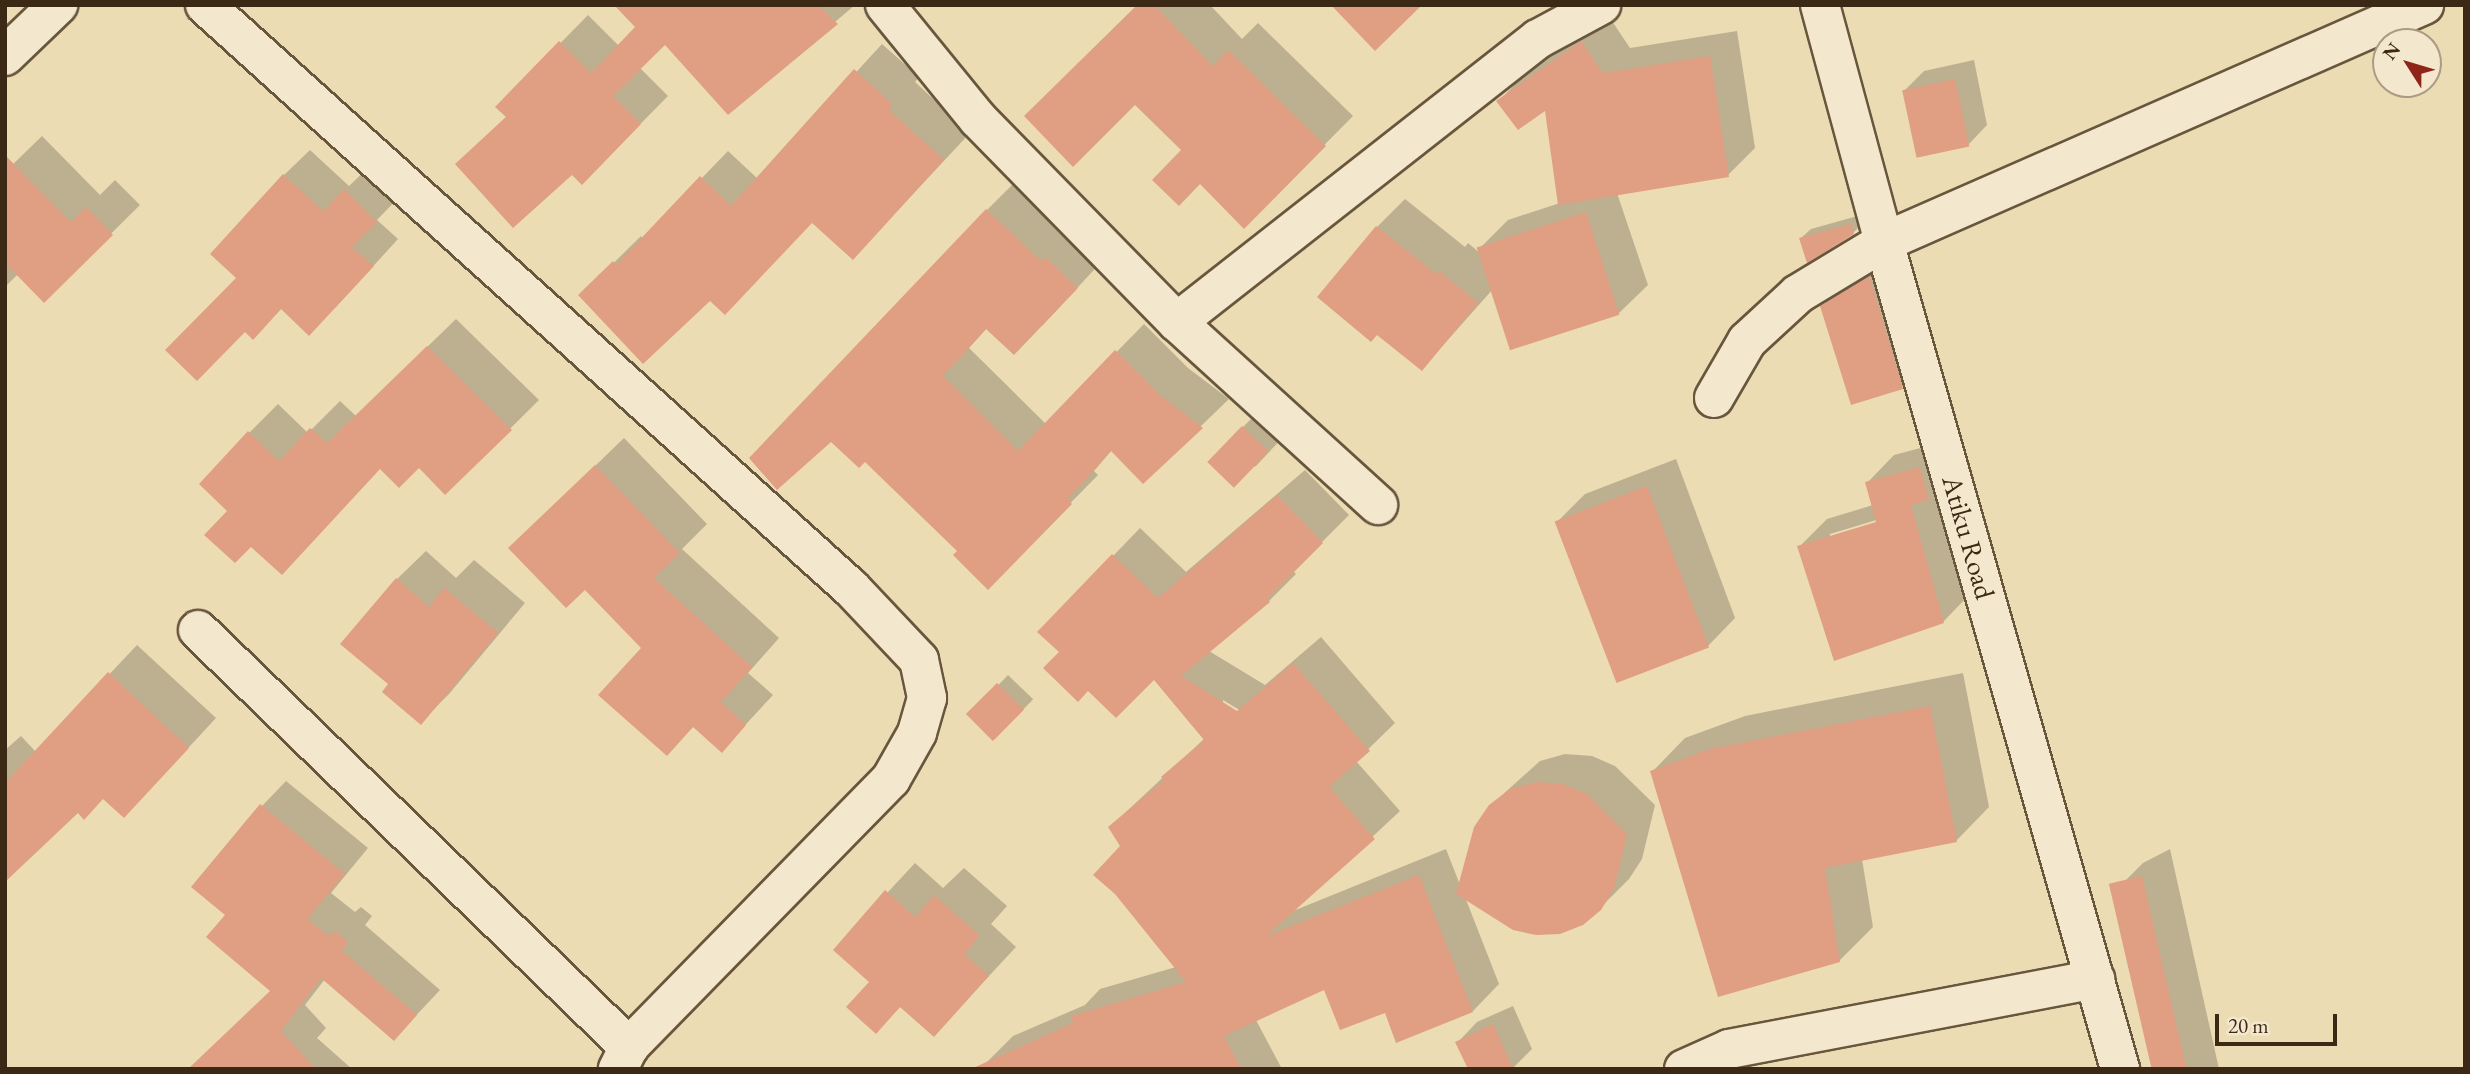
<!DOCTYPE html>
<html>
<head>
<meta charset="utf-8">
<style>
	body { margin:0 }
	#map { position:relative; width:2470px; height:1074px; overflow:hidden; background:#ecdcb4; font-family:"EB Garamond",serif }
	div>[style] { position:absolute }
	.shadow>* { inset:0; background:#0003; transform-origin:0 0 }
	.building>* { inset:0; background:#e09e82; transform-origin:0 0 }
	.roads { filter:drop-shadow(2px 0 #68563d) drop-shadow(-2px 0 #68563d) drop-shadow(0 2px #68563d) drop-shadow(0 -2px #68563d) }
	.minor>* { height:38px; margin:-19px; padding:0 19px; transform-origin:19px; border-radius:19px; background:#f3e8ce }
	.tertiary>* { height:38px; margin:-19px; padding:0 19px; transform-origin:19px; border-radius:19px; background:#f3e8ce }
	span { translate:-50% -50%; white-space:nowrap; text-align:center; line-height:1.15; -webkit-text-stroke:5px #f3e8ce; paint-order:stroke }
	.street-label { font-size:28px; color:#3c2915 }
	.frame { position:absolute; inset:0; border:7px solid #3c2915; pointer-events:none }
	.north { position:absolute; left:2372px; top:28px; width:70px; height:70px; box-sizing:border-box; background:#f3e8ce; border:2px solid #aa9c84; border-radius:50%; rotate:307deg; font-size:19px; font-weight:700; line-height:28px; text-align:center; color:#3c2915 }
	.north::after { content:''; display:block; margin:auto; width:24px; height:32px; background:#8f2418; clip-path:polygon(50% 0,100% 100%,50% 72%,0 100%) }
	.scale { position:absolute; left:2215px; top:1014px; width:122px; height:32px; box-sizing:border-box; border:4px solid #3c2915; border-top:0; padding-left:9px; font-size:21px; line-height:24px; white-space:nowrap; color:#3c2915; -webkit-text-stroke:5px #f3e8ce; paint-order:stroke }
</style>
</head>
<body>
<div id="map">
	<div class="shadow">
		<i style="clip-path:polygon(616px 5px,855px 5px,729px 112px,665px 42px,640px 68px,668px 96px,582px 183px,572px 172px,457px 164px,507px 116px,498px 107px,588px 15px,619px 46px,637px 27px)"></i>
		<i style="clip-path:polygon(1138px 5px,1210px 5px,1242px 39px,1258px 23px,1353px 116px,1244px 226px,1184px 150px)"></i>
		<i style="clip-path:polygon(1608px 15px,1630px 48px,1737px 31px,1755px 148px,1728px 175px,1617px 193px,1648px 285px,1619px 313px,1493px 289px,1422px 369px,1377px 227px,1405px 199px,1465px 247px,1468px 243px,1481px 254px,1479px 249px,1508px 220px,1560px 203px,1546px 108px,1499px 101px,1525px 74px)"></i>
		<i style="clip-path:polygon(882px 44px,919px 77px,915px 82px,970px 133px,853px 258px,812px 221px,710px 298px,581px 295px,641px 236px,643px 239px,728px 151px,758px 179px)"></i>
		<i style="clip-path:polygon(1974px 60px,1987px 125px,1968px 145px,1904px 91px,1924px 71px)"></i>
		<i style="clip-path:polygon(42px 136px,100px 195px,115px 180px,140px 205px,44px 300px,18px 274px,5px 287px,5px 172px)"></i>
		<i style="clip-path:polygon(310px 150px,349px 186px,371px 165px,401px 195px,377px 220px,398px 239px,335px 308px,282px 308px,253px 338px,239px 278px,284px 175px)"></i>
		<i style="clip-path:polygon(1014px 183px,1104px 259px,1042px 326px,987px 328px,969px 348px,1046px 424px,1144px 324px,1188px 368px,1229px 399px,1143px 482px,1112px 450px,1094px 471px,1098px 475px,988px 587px,959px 551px,865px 460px,987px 210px)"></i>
		<i style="clip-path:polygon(1861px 215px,1863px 223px,1853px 233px,1801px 238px,1811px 229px)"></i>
		<i style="clip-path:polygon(1890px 260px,1922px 367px,1902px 387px,1822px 306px,1842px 287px)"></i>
		<i style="clip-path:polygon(456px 319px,539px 400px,445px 493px,419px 466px,381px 468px,230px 511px,249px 433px,278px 404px,308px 433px,340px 401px,356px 416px)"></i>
		<i style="clip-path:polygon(1262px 408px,1288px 432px,1255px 467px,1243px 427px)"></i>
		<i style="clip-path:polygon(624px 438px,707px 524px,682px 549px,779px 638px,748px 673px,773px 695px,722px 750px,694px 726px,666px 754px,643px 648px,539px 520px)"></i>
		<i style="clip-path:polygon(evenodd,1947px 441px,1970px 594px,1943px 622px,1799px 547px,1827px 519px,1873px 505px,1867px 483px,1894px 455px,1947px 441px,1883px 518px,1884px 521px,1830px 538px,1830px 534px,1883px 518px)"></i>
		<i style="clip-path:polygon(1676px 459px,1735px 618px,1707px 647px,1557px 522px,1585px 494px)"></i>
		<i style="clip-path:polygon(evenodd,1305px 470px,1349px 515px,1293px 571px,1296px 574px,1269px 601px,1209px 651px,1265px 685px,1321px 637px,1395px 723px,1356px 761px,1400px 811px,1293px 911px,1446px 849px,1460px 885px,1490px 806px,1540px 761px,1565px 754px,1592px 756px,1615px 766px,1655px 805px,1642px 859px,1629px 879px,1600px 908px,1465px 897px,1499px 984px,1473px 1011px,1397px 1041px,1386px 1010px,1325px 988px,1256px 1020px,1282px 1069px,988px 1069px,986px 1063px,1013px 1036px,1085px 1005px,1100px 989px,1176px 967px,1116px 893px,1122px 846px,1110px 827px,1205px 738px,1154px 678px,1061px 652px,1040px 632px,1140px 528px,1186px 572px,1305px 470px,1223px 700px,1246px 714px,1244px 717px,1223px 704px,1223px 700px)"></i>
		<i style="clip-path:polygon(426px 551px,456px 578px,474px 560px,525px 603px,449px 694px,421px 722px,390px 684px,397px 579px)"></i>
		<i style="clip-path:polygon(137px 645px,216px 718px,152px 787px,104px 798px,78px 811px,5px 879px,5px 750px,21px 736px,36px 752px)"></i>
		<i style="clip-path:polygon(1963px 673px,1989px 807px,1956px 841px,1862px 859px,1873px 927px,1839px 961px,1652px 772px,1685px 738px,1745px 716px)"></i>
		<i style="left:1008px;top:675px;width:35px;height:55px;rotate:44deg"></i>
		<i style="clip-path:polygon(286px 781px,368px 848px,331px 893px,355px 912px,361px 907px,372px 916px,365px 925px,440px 990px,394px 1039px,325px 979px,305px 1005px,326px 1028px,317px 1038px,352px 1069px,210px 1069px,272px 990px,227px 914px,262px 806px)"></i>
		<i style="clip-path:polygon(2170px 849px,2219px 1069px,2154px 1069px,2114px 892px,2143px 863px)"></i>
		<i style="clip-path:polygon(915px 863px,943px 888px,964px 868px,1007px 906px,991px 924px,1016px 947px,934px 1035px,901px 1006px,876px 1031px,871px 982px,835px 949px)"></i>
		<i style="clip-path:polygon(1513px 1006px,1532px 1049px,1512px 1069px,1458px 1042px,1477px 1022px)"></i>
	</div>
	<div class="building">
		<i style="clip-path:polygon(614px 5px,818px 5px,838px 24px,728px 115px,665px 45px,613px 96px,641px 124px,582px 185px,572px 175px,513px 228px,455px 164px,506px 117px,495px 107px,559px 41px,591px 73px,635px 27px)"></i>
		<i style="clip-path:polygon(1137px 5px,1154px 5px,1213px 66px,1228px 50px,1326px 146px,1244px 229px,1200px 184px,1179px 206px,1152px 180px,1181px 150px,1135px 105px,1073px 167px,1024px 116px)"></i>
		<i style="clip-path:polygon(1331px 5px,1422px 5px,1375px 51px)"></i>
		<i style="clip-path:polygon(1581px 41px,1603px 73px,1710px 56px,1729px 177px,1558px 205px,1545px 111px,1518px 130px,1496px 101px)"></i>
		<i style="clip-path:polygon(854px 69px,893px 105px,889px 110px,944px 160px,853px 260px,812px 223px,725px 315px,710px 301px,643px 364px,578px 295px,613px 261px,616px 265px,700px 176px,731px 206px)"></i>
		<i style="left:1955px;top:79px;width:69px;height:54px;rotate:78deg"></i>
		<i style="clip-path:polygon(5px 155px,71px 222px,86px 207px,113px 235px,44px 303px,5px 263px)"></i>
		<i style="clip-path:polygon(283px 174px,323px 211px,344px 189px,377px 222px,352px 247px,374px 266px,309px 336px,281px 309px,253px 340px,245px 332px,197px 381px,165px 350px,236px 278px,210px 254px)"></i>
		<i style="clip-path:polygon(986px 209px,1041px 261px,1045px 257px,1078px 288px,1014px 355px,986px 329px,943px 376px,1018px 451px,1115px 350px,1160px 395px,1203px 428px,1143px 484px,1111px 451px,1068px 499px,1072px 504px,988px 590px,953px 555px,957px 551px,865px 462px,859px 468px,831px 442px,777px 490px,749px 458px)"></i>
		<i style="left:1586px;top:212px;width:108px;height:115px;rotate:72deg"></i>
		<i style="clip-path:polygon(1851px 224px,1854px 234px,1807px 263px,1799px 238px)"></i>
		<i style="clip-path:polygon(1376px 226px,1436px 274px,1439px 271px,1478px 303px,1422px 371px,1377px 335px,1371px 342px,1317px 297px)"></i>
		<i style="clip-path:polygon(1866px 278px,1870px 278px,1903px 389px,1851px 405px,1820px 306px)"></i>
		<i style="clip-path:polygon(427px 346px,512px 430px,445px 495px,419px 468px,399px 488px,380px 469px,282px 575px,251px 547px,235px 563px,204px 535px,227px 511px,199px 484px,248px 431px,279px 461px,310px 428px,327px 443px)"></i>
		<i style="left:1242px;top:426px;width:37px;height:50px;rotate:44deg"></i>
		<i style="clip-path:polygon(595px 465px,680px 553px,654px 578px,752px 667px,721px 702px,746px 725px,722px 753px,693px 727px,667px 756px,598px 695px,641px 648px,585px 590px,566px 608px,508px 548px)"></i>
		<i style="clip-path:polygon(1920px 467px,1929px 500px,1911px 505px,1944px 623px,1834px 661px,1797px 546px,1876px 522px,1865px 482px)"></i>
		<i style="left:1647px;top:486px;width:173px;height:99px;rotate:69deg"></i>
		<i style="clip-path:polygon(1277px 495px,1323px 543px,1267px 599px,1270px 602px,1181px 676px,1237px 711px,1293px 663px,1370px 751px,1329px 787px,1375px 839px,1266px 936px,1419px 875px,1473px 1012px,1396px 1043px,1385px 1013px,1340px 1030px,1324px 990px,1224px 1036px,1241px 1069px,971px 1069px,1073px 1023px,1071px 1016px,1186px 982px,1115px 894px,1093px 875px,1120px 846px,1108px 827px,1164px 780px,1161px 777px,1204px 740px,1154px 680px,1116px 718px,1088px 691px,1078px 702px,1043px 668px,1059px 652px,1037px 632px,1112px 554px,1158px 598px)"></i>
		<i style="clip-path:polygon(396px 578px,429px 607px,444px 588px,498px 633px,421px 725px,382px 692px,388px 684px,340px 644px)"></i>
		<i style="clip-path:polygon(108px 672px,189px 748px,124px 818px,103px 799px,84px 820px,78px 813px,5px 882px,5px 783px)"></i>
		<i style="left:997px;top:683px;width:38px;height:44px;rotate:45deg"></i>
		<i style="clip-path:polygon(1930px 706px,1957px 842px,1825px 868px,1840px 962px,1718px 997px,1650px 771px,1710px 749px)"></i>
		<i style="clip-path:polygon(1536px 782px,1563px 784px,1587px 794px,1627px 834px,1614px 889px,1601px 910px,1583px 925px,1560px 934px,1536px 935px,1513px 930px,1456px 894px,1474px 827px,1489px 805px,1510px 789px)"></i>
		<i style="clip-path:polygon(260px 804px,345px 874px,307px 919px,329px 936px,335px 931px,348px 942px,342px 951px,417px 1015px,394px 1041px,321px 978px,281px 1031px,316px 1069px,188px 1069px,270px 991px,206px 937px,225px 915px,191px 887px)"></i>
		<i style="left:2142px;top:876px;width:198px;height:34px;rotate:77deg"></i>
		<i style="clip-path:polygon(885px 890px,915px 917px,934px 895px,980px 936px,964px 954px,989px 976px,934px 1037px,900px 1007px,876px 1034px,846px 1007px,869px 982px,833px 950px)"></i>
		<i style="clip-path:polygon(1493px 1024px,1513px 1069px,1468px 1069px,1455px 1042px)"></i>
	</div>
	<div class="roads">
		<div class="minor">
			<i style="left:205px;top:5px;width:870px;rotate:42.07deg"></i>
			<i style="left:851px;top:588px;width:99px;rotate:46.6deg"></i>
			<i style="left:919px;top:660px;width:39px;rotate:78deg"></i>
			<i style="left:927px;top:698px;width:36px;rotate:106deg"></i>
			<i style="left:917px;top:733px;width:53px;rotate:119.5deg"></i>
			<i style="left:891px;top:779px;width:375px;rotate:134.4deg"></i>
			<i style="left:629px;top:1047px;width:25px;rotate:117deg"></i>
			<i style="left:885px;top:5px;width:147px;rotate:50.8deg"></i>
			<i style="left:978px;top:119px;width:284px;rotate:45.6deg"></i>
			<i style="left:1177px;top:322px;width:272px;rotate:42.3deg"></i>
			<i style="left:5px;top:56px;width:74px;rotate:-43.9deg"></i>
			<i style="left:1177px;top:322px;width:459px;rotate:-38.1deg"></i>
			<i style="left:1538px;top:39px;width:72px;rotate:-28.4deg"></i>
			<i style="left:1714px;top:398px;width:66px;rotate:-59.9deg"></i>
			<i style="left:1747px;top:341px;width:69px;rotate:-42.7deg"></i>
			<i style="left:1798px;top:294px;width:100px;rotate:-31.2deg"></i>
			<i style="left:1884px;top:242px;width:590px;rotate:-23.7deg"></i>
			<i style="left:198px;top:630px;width:600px;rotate:44.05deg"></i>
			<i style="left:1684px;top:1069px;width:49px;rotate:-24deg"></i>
			<i style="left:1729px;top:1049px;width:373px;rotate:-10.8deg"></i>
		</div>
		<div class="tertiary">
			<i style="left:1820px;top:5px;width:245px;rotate:74.9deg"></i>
			<i style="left:1884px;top:242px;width:860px;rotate:74.07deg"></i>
		</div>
	</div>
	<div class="street-label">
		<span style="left:1969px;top:537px;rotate:74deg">Atiku Road</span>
	</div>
	<div class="frame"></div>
	<div class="north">N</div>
	<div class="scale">20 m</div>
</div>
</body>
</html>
